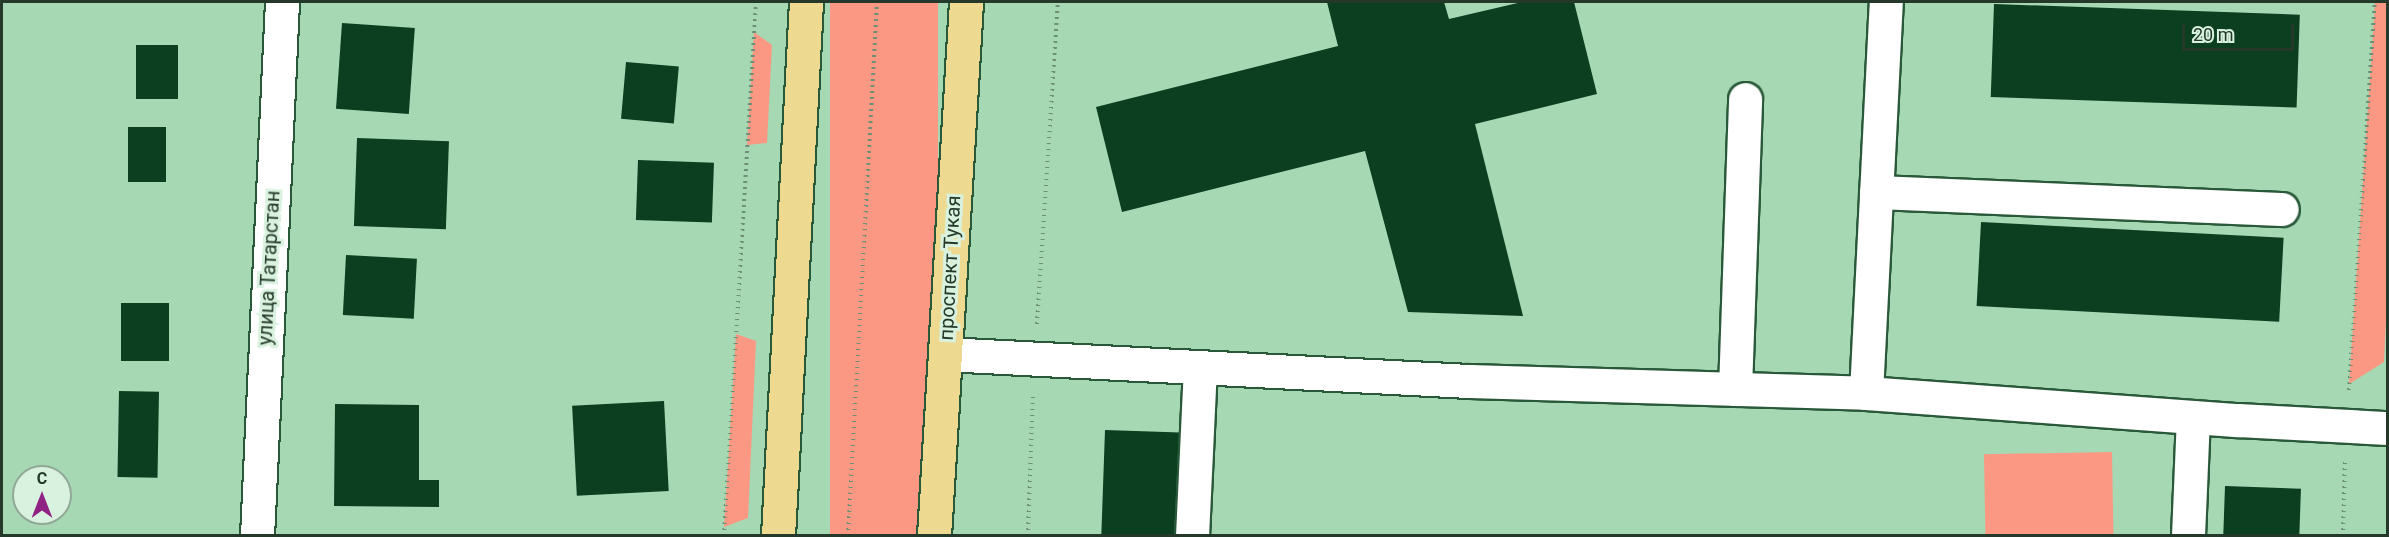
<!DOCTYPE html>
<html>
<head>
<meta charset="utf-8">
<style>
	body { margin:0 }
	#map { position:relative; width:2389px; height:537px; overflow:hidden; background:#a6d8b3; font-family:Roboto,sans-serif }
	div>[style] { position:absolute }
	.green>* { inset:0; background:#fb9883; transform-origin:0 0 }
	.building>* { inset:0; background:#0c3e20; transform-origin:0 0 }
	.path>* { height:4px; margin-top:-2px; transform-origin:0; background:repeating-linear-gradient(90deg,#6c9075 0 1.5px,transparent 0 6px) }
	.roads { filter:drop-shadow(2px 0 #2a593a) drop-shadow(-2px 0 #2a593a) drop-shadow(0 2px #2a593a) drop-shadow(0 -2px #2a593a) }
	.minor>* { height:33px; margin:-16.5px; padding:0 16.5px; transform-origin:16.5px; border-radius:16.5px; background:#fff }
	.major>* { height:33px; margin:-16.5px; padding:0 16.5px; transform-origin:16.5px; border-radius:16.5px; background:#edd990 }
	span { translate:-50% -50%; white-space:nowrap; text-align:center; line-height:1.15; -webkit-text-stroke:6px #d9f2df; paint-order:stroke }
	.street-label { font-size:20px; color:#24392a }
	.frame { position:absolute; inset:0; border:3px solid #24392a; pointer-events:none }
	.north { position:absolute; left:12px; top:465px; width:60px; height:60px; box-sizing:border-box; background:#d9f2df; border:2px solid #91a897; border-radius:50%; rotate:0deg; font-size:16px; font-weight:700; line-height:24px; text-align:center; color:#24392a }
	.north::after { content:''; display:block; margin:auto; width:21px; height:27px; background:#902284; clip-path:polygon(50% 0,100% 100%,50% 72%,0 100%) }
	.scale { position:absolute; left:2182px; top:24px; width:112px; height:27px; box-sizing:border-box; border:3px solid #24392a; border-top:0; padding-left:8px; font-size:18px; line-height:21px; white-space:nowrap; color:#24392a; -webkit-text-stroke:4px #d9f2df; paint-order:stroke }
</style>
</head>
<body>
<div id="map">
	<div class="green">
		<i style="left:830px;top:2px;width:108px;height:534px"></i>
		<i style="clip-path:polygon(2375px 2px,2388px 2px,2388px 278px,2384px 362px,2349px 384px)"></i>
		<i style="clip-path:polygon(754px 32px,772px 45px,767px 143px,747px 145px)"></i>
		<i style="clip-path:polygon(736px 334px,756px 341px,748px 518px,724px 527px)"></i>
		<i style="left:2112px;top:452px;width:83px;height:128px;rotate:89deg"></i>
	</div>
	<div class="building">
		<i style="clip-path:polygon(1327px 2px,1444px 2px,1449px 19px,1522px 2px,1574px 2px,1597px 94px,1475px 124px,1523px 316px,1408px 312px,1365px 151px,1122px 212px,1096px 107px,1338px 46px)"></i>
		<i style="left:1994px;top:4px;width:306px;height:93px;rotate:2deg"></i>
		<i style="left:342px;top:23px;width:73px;height:86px;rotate:4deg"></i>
		<i style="left:136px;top:45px;width:42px;height:54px"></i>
		<i style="left:626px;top:62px;width:53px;height:57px;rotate:5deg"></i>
		<i style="left:128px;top:127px;width:38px;height:55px"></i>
		<i style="left:357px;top:138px;width:92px;height:88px;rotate:2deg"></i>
		<i style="left:638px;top:160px;width:76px;height:60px;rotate:2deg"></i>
		<i style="left:1981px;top:222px;width:303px;height:84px;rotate:3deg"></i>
		<i style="left:346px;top:255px;width:71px;height:60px;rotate:3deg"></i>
		<i style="left:121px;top:303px;width:48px;height:58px"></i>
		<i style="left:119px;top:391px;width:40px;height:86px;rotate:1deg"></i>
		<i style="left:664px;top:401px;width:90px;height:92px;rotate:87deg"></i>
		<i style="clip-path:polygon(335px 404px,419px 405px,419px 480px,439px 480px,439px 507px,334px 506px)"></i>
		<i style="left:1105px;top:430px;width:75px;height:106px;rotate:2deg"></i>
		<i style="left:2225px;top:486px;width:76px;height:50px;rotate:2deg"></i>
	</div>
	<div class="path">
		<i style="left:1037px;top:324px;width:323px;rotate:-86.3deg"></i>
		<i style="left:2349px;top:390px;width:389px;rotate:-86.2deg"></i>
		<i style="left:724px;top:536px;width:535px;rotate:-86.57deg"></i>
		<i style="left:848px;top:536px;width:535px;rotate:-86.89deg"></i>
		<i style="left:1028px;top:536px;width:142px;rotate:-88deg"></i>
		<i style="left:2343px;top:536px;width:76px;rotate:-88.5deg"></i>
	</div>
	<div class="roads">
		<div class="minor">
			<i style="left:1876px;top:192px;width:406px;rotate:2.4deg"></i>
			<i style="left:945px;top:354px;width:525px;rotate:2.95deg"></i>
			<i style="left:1469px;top:381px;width:397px;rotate:1.7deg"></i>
			<i style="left:1866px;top:393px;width:373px;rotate:4.2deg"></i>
			<i style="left:2238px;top:420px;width:150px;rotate:3.1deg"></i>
			<i style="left:1735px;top:389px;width:290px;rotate:-88deg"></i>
			<i style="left:1866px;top:393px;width:392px;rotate:-87.1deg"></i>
			<i style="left:257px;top:536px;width:535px;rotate:-87.32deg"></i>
			<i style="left:1192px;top:536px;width:169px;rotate:-87.3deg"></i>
			<i style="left:2188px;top:536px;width:119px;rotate:-87.6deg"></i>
		</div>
		<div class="major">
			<i style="left:778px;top:536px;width:535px;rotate:-87deg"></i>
			<i style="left:934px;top:536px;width:535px;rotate:-86.57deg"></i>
		</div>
	</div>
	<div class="street-label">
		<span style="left:269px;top:268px;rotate:-87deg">улица Татарстан</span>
		<span style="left:950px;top:268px;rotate:-87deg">проспект Тукая</span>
	</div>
	<div class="frame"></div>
	<div class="north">С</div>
	<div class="scale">20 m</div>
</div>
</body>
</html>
